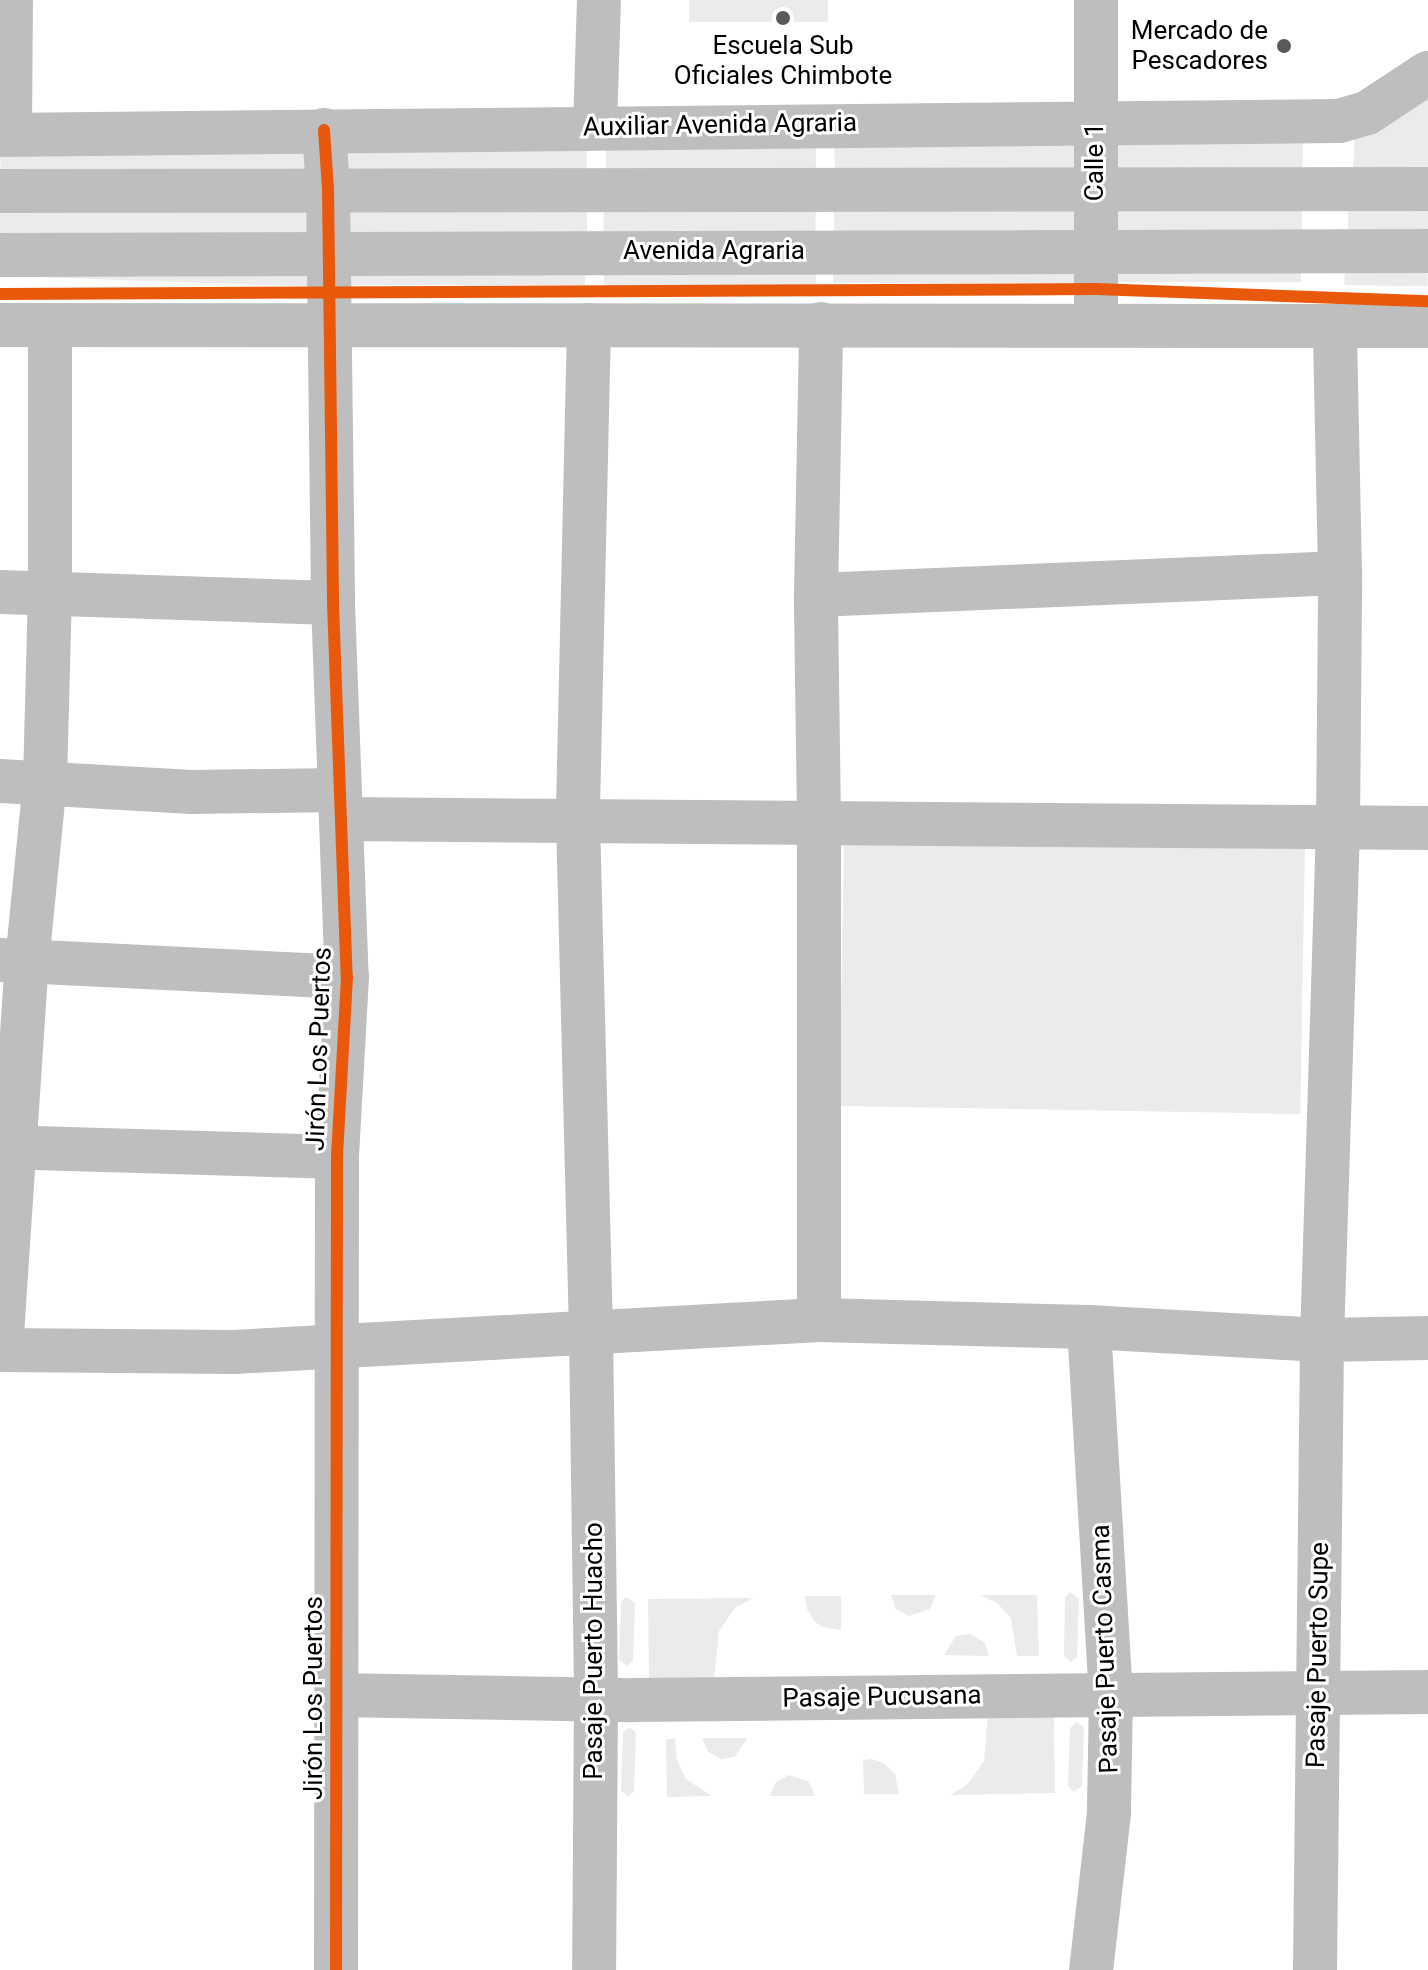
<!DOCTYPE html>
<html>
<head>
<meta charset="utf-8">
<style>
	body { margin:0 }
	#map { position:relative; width:1428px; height:1970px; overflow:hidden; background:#fff; font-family:Roboto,sans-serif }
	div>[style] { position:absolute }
	.green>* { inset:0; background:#ebebeb; transform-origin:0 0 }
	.minor>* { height:44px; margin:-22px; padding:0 22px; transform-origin:22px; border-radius:22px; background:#bebebe }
	.major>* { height:44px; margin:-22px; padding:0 22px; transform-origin:22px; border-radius:22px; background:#bebebe }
	.cycleway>* { height:12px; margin:-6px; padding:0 6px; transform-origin:6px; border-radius:6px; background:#e8590c }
	.dots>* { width:22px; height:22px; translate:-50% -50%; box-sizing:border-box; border:4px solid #fff; border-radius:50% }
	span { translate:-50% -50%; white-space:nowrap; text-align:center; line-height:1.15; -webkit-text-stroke:6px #fff; paint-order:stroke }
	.poi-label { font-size:26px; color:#000 }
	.right { translate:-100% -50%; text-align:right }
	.street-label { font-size:26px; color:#000 }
</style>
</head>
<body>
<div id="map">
	<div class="green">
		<i style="left:689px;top:0;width:139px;height:22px"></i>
		<i style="clip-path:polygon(1428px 89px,1428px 170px,1353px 169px,1355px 132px)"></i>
		<i style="left:1080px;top:136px;width:37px;height:246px;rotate:88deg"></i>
		<i style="left:816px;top:138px;width:41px;height:210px;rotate:90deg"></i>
		<i style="left:334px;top:139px;width:253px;height:43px;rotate:1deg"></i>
		<i style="left:1110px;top:139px;width:193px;height:34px;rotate:1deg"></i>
		<i style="left:321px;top:141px;width:42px;height:321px;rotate:89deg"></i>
		<i style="left:587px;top:191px;width:54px;height:253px;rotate:90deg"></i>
		<i style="left:604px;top:194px;width:212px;height:48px;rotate:1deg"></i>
		<i style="left:320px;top:196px;width:51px;height:320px;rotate:90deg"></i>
		<i style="left:1085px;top:196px;width:42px;height:251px;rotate:90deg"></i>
		<i style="left:1348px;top:196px;width:80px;height:43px"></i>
		<i style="left:1111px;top:200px;width:191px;height:37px"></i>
		<i style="left:1345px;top:252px;width:83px;height:33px;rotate:1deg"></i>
		<i style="left:585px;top:254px;width:31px;height:251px;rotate:90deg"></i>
		<i style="left:1088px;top:255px;width:28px;height:255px;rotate:90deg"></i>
		<i style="left:1301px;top:255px;width:27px;height:198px;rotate:90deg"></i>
		<i style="left:604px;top:257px;width:212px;height:29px"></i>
		<i style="left:322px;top:260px;width:27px;height:322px;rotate:92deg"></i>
		<i style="left:844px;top:841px;width:461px;height:265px;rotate:1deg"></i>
		<i style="clip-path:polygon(1070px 1592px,1079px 1599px,1077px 1657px,1071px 1662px,1064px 1656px,1065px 1598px)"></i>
		<i style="clip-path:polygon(891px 1595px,936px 1595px,930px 1609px,909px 1616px,896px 1609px)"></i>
		<i style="clip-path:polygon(980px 1595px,1037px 1595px,1039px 1656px,1017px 1656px,1011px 1618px,997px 1603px)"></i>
		<i style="clip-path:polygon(805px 1596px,841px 1596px,841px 1630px,822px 1627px,814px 1621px,807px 1609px)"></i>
		<i style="clip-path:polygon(626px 1597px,635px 1603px,633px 1661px,627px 1666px,619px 1660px,621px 1602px)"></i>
		<i style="clip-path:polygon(753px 1598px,735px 1608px,719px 1631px,714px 1680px,649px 1681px,648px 1599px)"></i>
		<i style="clip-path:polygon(970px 1634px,984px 1642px,989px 1656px,944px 1655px,956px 1636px)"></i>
		<i style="clip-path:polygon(988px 1712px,1054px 1712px,1055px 1793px,950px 1795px,967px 1785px,984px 1761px)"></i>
		<i style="clip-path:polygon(1077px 1722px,1084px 1728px,1082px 1786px,1074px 1792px,1068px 1786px,1070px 1728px)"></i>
		<i style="clip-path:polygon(630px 1727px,636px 1733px,634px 1791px,628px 1797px,621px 1791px,623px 1732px)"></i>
		<i style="clip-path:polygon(702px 1738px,747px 1738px,735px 1757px,721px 1759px,708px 1752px)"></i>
		<i style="clip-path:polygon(666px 1739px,675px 1739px,677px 1761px,686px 1779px,712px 1796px,667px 1797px)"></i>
		<i style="clip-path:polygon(871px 1759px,883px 1763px,895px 1774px,899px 1794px,864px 1794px,863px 1760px)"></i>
		<i style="clip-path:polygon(789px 1775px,809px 1782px,815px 1796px,770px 1796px,776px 1782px)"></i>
	</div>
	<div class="minor">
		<i style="left:595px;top:126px;width:126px;rotate:-88.2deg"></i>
		<i style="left:324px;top:130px;width:58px;rotate:86.1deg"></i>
		<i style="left:328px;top:188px;width:415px;rotate:89.3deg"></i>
		<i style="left:333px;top:603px;width:374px;rotate:87.9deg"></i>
		<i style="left:347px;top:977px;width:180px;rotate:93.2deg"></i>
		<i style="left:337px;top:1157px;width:813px;rotate:90.07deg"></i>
		<i style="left:0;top:135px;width:1339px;rotate:-0.6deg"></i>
		<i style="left:1339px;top:121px;width:29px;rotate:-16deg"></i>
		<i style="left:1367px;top:113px;width:73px;rotate:-33.3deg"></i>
		<i style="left:10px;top:135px;width:135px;rotate:-89.6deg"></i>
		<i style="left:0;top:325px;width:1428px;rotate:0.04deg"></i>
		<i style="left:589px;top:325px;width:494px;rotate:91.3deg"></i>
		<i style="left:578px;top:819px;width:513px;rotate:88.55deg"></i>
		<i style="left:591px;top:1332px;width:367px;rotate:89.2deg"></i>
		<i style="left:596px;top:1699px;width:271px;rotate:90.4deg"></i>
		<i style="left:1096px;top:325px;width:325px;rotate:-90deg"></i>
		<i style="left:0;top:592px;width:333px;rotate:1.9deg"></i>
		<i style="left:816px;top:595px;width:524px;rotate:-2.4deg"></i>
		<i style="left:0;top:781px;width:192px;rotate:3.3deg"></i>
		<i style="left:192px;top:792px;width:147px;rotate:-0.8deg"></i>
		<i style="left:343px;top:819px;width:1085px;rotate:0.48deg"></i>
		<i style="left:0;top:960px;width:347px;rotate:2.8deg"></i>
		<i style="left:0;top:1147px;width:337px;rotate:1.7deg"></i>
		<i style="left:819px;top:1320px;width:499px;rotate:-90deg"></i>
		<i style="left:819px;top:821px;width:226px;rotate:-90.8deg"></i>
		<i style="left:816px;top:595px;width:271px;rotate:-88.9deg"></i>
		<i style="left:1089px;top:1327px;width:369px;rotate:86.6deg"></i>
		<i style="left:1111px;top:1695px;width:118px;rotate:91deg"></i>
		<i style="left:1109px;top:1813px;width:158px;rotate:96.5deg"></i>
		<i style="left:0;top:1350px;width:234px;rotate:0.5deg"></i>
		<i style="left:234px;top:1352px;width:586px;rotate:-3.13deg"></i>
		<i style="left:819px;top:1320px;width:270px;rotate:1.5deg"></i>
		<i style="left:1089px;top:1327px;width:233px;rotate:3.2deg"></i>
		<i style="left:1322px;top:1340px;width:106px;rotate:-1.1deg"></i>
		<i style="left:1px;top:1350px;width:389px;rotate:-86.2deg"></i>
		<i style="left:27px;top:962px;width:181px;rotate:-84.3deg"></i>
		<i style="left:45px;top:782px;width:186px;rotate:-88.5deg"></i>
		<i style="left:50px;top:596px;width:270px;rotate:-90deg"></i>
		<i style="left:336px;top:1695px;width:296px;rotate:1deg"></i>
		<i style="left:632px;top:1700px;width:796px;rotate:-0.58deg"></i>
		<i style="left:1315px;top:1970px;width:630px;rotate:-89.36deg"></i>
		<i style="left:1322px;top:1340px;width:513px;rotate:-88.21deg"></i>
		<i style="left:1338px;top:827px;width:254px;rotate:-89.5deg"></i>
		<i style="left:1340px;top:573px;width:246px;rotate:-91.2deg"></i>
	</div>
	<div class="major">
		<i style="left:0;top:191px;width:1428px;rotate:-0.08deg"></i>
		<i style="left:0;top:255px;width:1428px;rotate:-0.16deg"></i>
	</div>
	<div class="cycleway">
		<i style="left:324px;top:130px;width:58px;rotate:86.1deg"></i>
		<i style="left:328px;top:188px;width:415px;rotate:89.3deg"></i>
		<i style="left:333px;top:603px;width:374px;rotate:87.9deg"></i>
		<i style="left:347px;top:977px;width:180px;rotate:93.2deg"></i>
		<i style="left:337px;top:1157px;width:813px;rotate:90.07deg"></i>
		<i style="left:0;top:294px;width:1096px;rotate:-0.26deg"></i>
		<i style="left:1096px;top:289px;width:332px;rotate:2.1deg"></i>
	</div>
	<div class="dots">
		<i style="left:783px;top:18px;background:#595959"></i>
		<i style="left:1284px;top:46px;background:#595959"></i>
	</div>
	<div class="poi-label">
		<span class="right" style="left:1268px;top:46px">Mercado de<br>Pescadores</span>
		<span style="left:783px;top:61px">Escuela Sub<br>Oficiales Chimbote</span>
	</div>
	<div class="street-label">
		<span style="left:720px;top:125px;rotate:-1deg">Auxiliar Avenida Agraria</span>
		<span style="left:1095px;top:162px;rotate:-90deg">Calle 1</span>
		<span style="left:714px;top:251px">Avenida Agraria</span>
		<span style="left:319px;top:1049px;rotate:-88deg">Jirón Los Puertos</span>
		<span style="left:1105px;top:1649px;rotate:-92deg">Pasaje Puerto Casma</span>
		<span style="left:594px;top:1651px;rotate:-90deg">Pasaje Puerto Huacho</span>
		<span style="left:1318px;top:1655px;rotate:-89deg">Pasaje Puerto Supe</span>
		<span style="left:882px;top:1697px;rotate:-1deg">Pasaje Pucusana</span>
		<span style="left:314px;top:1698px;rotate:-90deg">Jirón Los Puertos</span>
	</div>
</div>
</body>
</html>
